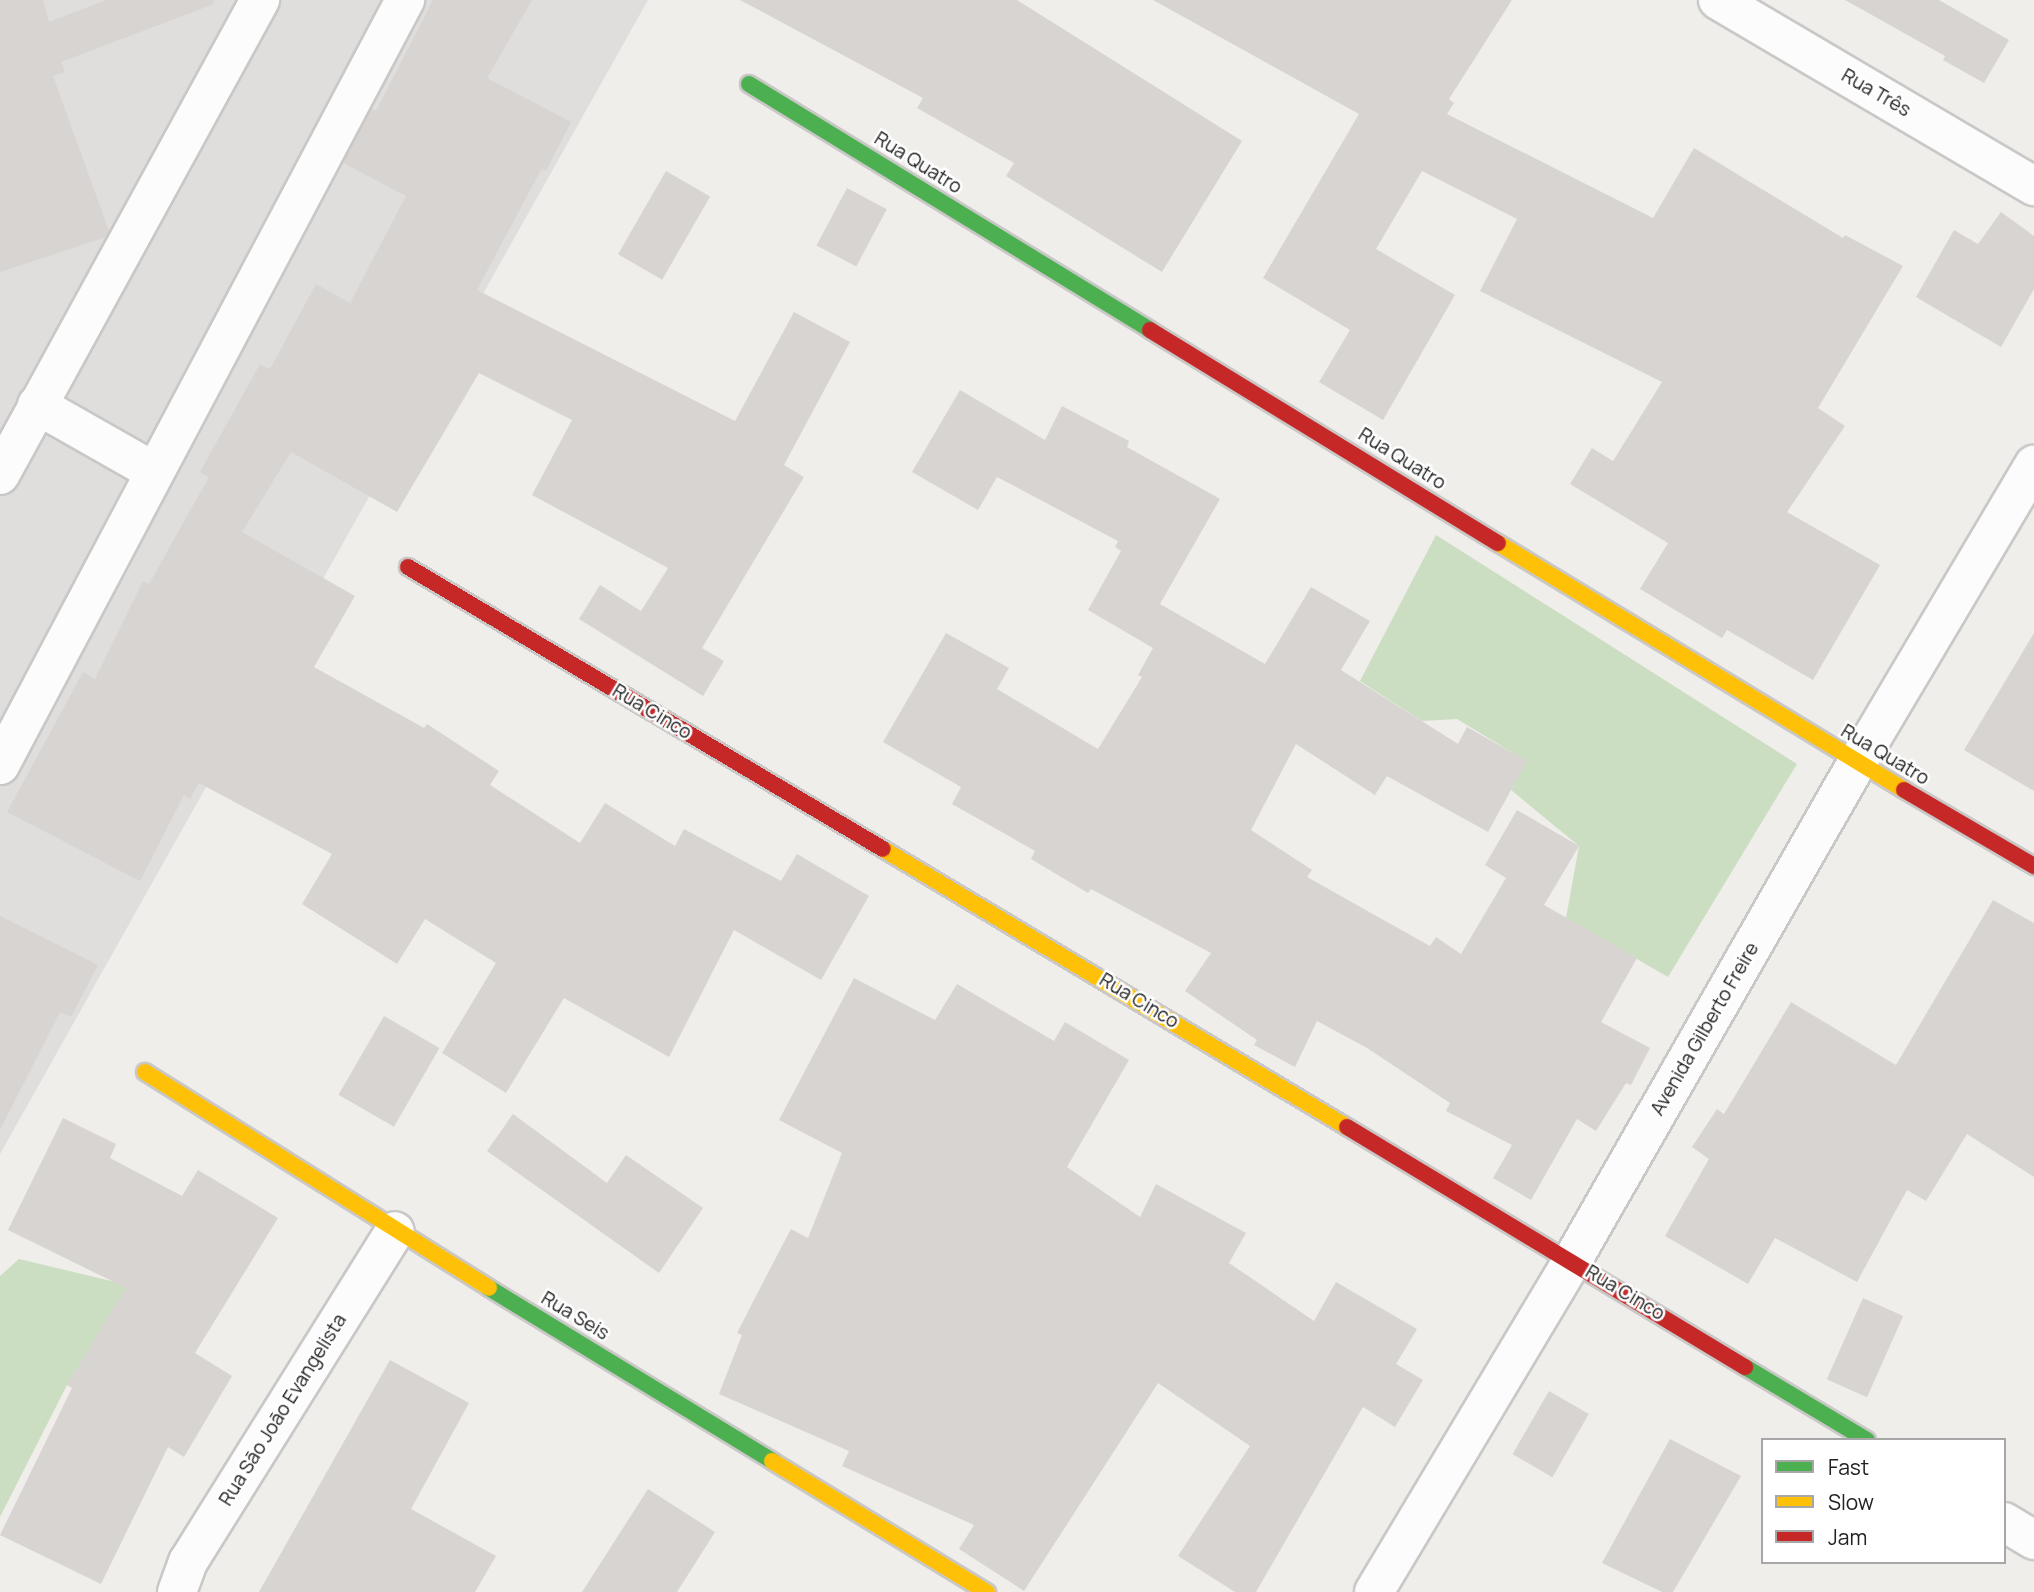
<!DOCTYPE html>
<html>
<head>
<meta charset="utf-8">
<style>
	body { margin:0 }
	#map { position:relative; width:2034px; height:1592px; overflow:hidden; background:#f0eeeb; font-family:Manrope,sans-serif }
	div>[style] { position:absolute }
	.residential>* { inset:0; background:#dfdedc }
	.forest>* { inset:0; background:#cbdec1 }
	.building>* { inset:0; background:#d7d4d2; transform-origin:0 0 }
	.roads { filter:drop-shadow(2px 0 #c9c8c7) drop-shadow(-2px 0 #c9c8c7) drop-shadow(0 2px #c9c8c7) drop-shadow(0 -2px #c9c8c7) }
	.street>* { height:38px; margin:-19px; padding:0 19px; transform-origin:19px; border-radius:19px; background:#fdfcfc }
	.fast>* { height:16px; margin:-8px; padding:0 8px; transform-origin:8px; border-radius:8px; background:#4caf50 }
	.slow>* { height:16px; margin:-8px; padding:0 8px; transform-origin:8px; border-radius:8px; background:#ffc107 }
	.jam>* { height:16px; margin:-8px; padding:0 8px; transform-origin:8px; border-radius:8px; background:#c62828 }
	span { translate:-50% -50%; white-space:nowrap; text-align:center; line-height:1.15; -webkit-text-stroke:5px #fff; paint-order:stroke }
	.street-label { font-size:19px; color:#222 }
	.legend { position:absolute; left:1761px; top:1438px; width:245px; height:126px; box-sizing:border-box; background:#fff; border:2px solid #a7a7a7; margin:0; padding:9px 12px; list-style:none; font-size:21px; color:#222 }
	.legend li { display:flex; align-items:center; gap:14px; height:35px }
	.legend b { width:35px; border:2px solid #a7a7a7 }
</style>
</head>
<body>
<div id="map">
	<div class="residential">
		<i style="clip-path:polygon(0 0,648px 0,0 1154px)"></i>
	</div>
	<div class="forest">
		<i style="clip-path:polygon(1436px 535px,1797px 764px,1668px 977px,1566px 918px,1579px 846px,1511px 790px,1526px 761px,1457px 719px,1422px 721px,1360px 681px)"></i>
		<i style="clip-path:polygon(19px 1259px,128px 1285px,67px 1385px,0 1517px,0 1276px)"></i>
	</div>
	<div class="building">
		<i style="clip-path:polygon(0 0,43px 0,49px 22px,106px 0,213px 0,214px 4px,61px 62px,65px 72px,53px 76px,109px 231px,106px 237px,0 272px)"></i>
		<i style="clip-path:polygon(433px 0,532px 0,487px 78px,571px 122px,546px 171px,542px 168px,477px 290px,735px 421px,794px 312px,850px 342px,784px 465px,804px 477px,702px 648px,724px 661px,703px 696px,579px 619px,600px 585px,641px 611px,668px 568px,532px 495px,572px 420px,479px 373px,397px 512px,291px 452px,242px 532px,355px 596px,314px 667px,424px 728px,427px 724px,499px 771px,490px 785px,580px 843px,605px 803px,675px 846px,684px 829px,781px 881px,797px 854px,869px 896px,821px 980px,734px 930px,669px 1057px,564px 998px,506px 1093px,442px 1053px,496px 963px,425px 919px,397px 964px,302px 904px,332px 854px,199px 783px,190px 799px,184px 795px,140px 881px,7px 812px,83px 672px,95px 679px,143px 581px,149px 584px,209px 477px,200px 472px,260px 364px,270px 369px,316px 284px,350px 303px,406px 196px,343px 163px,372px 109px,376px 111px)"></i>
		<i style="clip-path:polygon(740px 0,1017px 0,1242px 141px,1162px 272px,1006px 176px,1014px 163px,917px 108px,923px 98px)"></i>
		<i style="clip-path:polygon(1153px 0,1512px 0,1449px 99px,1454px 103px,1447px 114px,1653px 218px,1694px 148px,1843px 238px,1845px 235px,1903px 266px,1818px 408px,1845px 426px,1787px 512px,1880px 565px,1813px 680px,1727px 630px,1722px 638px,1640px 589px,1668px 543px,1570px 484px,1592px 448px,1613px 461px,1662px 382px,1480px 291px,1517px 219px,1422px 171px,1376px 249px,1455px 295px,1383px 420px,1319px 382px,1350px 330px,1263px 278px,1359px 114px)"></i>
		<i style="clip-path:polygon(1845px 0,1939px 0,2009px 40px,1984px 83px,1943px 60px,1945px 56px)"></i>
		<i style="left:666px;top:171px;width:51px;height:96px;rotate:30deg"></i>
		<i style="left:847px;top:188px;width:45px;height:65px;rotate:28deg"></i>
		<i style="clip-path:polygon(2001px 212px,2034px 236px,2034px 289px,2001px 347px,1916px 297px,1954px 230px,1978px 244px)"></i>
		<i style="clip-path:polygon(960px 390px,1045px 440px,1062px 406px,1129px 441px,1127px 447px,1220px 499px,1160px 604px,1265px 664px,1311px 587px,1370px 621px,1341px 670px,1458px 744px,1467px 727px,1527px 761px,1488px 832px,1387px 776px,1375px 795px,1296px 744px,1251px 830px,1312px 870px,1307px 877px,1430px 946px,1436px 937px,1461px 954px,1506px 878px,1485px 865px,1517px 810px,1579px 846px,1544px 905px,1637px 958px,1601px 1022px,1650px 1048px,1631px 1085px,1626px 1083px,1596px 1131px,1577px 1119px,1531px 1200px,1493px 1178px,1512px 1145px,1446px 1111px,1450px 1103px,1367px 1048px,1317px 1021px,1295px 1067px,1254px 1045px,1257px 1040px,1185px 991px,1211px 953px,1091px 889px,1088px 893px,1031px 859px,1035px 851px,952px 804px,961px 787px,883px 742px,946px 633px,1009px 668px,997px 689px,1098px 749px,1142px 677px,1138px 675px,1153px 648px,1088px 610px,1121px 551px,1115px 547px,1118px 541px,997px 477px,978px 510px,912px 472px)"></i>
		<i style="clip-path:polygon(2034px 633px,2034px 791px,1964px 750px)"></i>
		<i style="clip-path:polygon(1993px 900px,2034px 923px,2034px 1177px,1967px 1134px,1926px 1201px,1907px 1190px,1857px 1282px,1775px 1238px,1748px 1284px,1665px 1236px,1709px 1159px,1692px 1147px,1717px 1109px,1724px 1114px,1791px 1002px,1896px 1065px)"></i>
		<i style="clip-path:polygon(0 916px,98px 965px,71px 1017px,60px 1012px,0 1130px)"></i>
		<i style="clip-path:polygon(854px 978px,935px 1020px,957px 984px,1054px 1041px,1065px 1022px,1129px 1060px,1067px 1167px,1140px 1217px,1156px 1184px,1246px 1233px,1229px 1263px,1314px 1321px,1336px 1282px,1417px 1329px,1396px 1364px,1423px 1380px,1395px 1427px,1363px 1407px,1256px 1592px,1235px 1592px,1178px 1556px,1250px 1446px,1158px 1383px,1024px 1591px,959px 1549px,974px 1525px,842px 1466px,849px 1451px,719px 1394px,742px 1335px,737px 1333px,772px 1265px,791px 1229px,808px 1238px,842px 1153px,779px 1120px)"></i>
		<i style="left:384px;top:1016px;width:64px;height:91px;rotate:30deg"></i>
		<i style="clip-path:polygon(513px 1114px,607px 1183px,626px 1155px,703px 1208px,659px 1273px,487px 1151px)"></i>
		<i style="clip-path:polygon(63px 1118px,116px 1144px,110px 1158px,182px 1196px,198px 1170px,278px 1218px,195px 1353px,232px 1376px,184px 1457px,168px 1447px,101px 1584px,0 1535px,72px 1388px,67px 1385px,126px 1288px,8px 1230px)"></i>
		<i style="left:1863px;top:1298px;width:44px;height:89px;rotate:24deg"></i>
		<i style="clip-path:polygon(390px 1360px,469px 1403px,411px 1509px,496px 1556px,475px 1592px,259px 1592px)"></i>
		<i style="left:1549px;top:1391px;width:46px;height:73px;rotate:30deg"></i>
		<i style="clip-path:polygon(1670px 1439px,1741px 1476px,1673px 1592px,1662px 1592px,1602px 1563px)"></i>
		<i style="clip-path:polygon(648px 1489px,715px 1532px,677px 1592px,582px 1592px)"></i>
	</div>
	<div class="roads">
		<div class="street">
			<i style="left:1718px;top:0;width:367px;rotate:30.5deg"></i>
			<i style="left:37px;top:405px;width:133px;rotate:29.6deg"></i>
			<i style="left:0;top:475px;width:542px;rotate:-61.31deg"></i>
			<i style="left:0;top:765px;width:866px;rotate:-62.1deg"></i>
			<i style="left:2004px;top:1522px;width:35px;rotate:31deg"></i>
			<i style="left:177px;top:1592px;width:32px;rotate:-70deg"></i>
			<i style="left:188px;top:1562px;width:390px;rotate:-58deg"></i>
			<i style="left:1374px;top:1592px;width:386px;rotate:-59.1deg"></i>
			<i style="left:1572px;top:1261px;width:574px;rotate:-60.22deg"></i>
			<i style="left:1857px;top:763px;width:347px;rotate:-59.3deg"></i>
		</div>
		<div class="fast">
			<i style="left:749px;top:84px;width:470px;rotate:31.5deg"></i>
			<i style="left:489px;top:1288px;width:332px;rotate:31.4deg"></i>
			<i style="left:1745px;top:1367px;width:142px;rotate:30.9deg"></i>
		</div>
		<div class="slow">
			<i style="left:1498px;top:543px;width:475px;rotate:31.3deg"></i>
			<i style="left:883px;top:849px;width:541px;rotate:30.93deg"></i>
			<i style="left:145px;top:1072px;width:406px;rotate:32.1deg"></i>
			<i style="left:772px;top:1461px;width:252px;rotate:31.4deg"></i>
		</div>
		<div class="jam">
			<i style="left:1150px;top:330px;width:408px;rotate:31.5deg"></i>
			<i style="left:408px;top:567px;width:552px;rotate:30.7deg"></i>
			<i style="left:1904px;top:790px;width:151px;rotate:30.3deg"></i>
			<i style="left:1347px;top:1127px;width:465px;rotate:31.1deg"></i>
		</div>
	</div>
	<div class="street-label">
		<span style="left:1876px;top:93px;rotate:30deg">Rua Três</span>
		<span style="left:918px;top:163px;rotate:32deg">Rua Quatro</span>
		<span style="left:1402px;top:459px;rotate:32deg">Rua Quatro</span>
		<span style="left:652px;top:712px;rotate:31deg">Rua Cinco</span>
		<span style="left:1885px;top:755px;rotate:31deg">Rua Quatro</span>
		<span style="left:1139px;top:1001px;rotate:31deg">Rua Cinco</span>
		<span style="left:1705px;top:1029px;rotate:-60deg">Avenida Gilberto Freire</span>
		<span style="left:1625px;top:1293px;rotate:31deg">Rua Cinco</span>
		<span style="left:575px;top:1316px;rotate:31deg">Rua Seis</span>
		<span style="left:283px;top:1410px;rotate:-58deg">Rua São João Evangelista</span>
	</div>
	<ul class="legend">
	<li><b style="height:9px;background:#4caf50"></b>Fast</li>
	<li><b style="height:9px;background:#ffc107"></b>Slow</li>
	<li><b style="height:9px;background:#c62828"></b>Jam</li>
	</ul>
</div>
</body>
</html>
